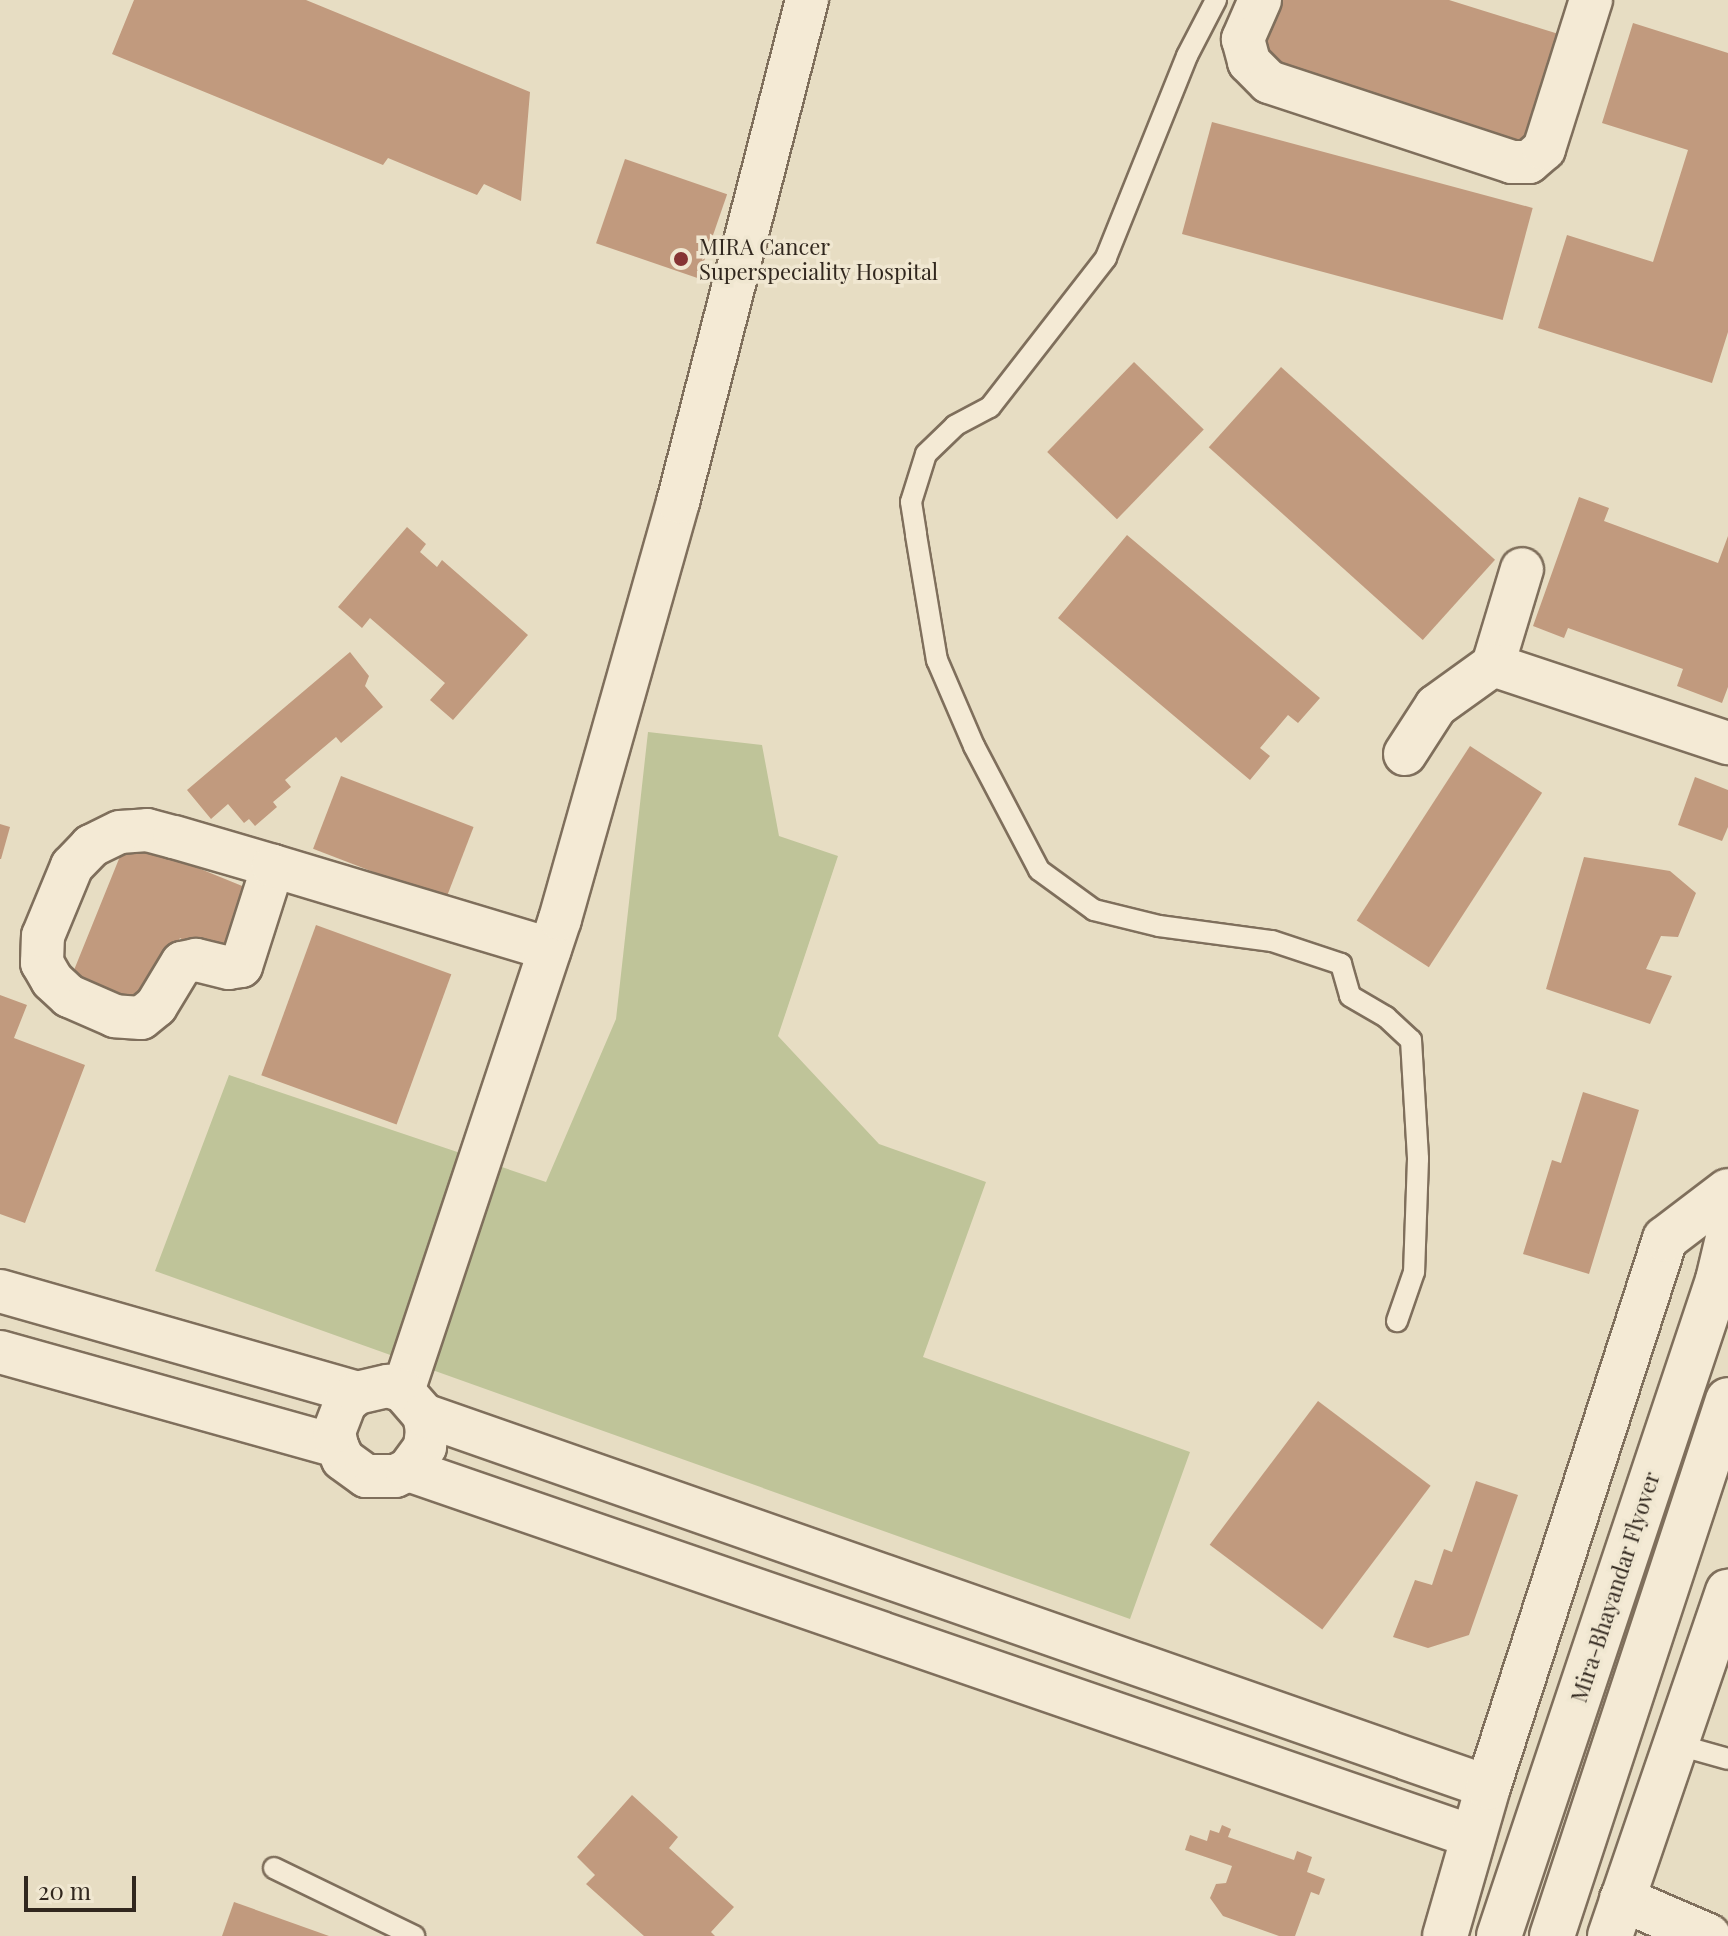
<!DOCTYPE html>
<html>
<head>
<meta charset="utf-8">
<style>
	body { margin:0 }
	#map { position:relative; width:1728px; height:1936px; overflow:hidden; background:#e7ddc3; font-family:"Playfair Display",serif }
	div>[style] { position:absolute }
	.green>* { inset:0; background:#bfc499 }
	.building>* { inset:0; background:#c19a7e; transform-origin:0 0 }
	.roads { filter:drop-shadow(2px 0 #7f6f5c) drop-shadow(-2px 0 #7f6f5c) drop-shadow(0 2px #7f6f5c) drop-shadow(0 -2px #7f6f5c) }
	.service>* { height:20px; margin:-10px; padding:0 10px; transform-origin:10px; border-radius:10px; background:#f4ead5 }
	.minor>* { height:42px; margin:-21px; padding:0 21px; transform-origin:21px; border-radius:21px; background:#f4ead5 }
	.tertiary>* { height:44px; margin:-22px; padding:0 22px; transform-origin:22px; border-radius:22px; background:#f4ead5 }
	.secondary>* { height:44px; margin:-22px; padding:0 22px; transform-origin:22px; border-radius:22px; background:#f4ead5 }
	.dots>* { width:22px; height:22px; translate:-50% -50%; box-sizing:border-box; border:4px solid #f0e7d1; border-radius:50% }
	span { translate:-50% -50%; white-space:nowrap; text-align:center; line-height:1.15; -webkit-text-stroke:7px #f0e7d1; paint-order:stroke }
	.poi-label { font-size:22px; color:#31271e }
	.left { translate:0 -50%; text-align:left }
	.street-label { font-size:22px; color:#31271e }
	.scale { position:absolute; left:24px; top:1876px; width:112px; height:36px; box-sizing:border-box; border:4px solid #31271e; border-top:0; padding-left:10px; font-size:24px; line-height:28px; white-space:nowrap; color:#31271e; -webkit-text-stroke:6px #f0e7d1; paint-order:stroke }
</style>
</head>
<body>
<div id="map">
	<div class="green">
		<i style="clip-path:polygon(648px 732px,762px 745px,779px 836px,838px 856px,778px 1036px,879px 1144px,986px 1182px,923px 1357px,1190px 1452px,1130px 1619px,155px 1271px,229px 1075px,546px 1182px,616px 1019px)"></i>
	</div>
	<div class="building">
		<i style="clip-path:polygon(134px 0,306px 0,530px 92px,521px 201px,484px 184px,477px 195px,388px 158px,383px 165px,112px 54px)"></i>
		<i style="clip-path:polygon(1279px 0,1449px 0,1565px 36px,1530px 146px,1260px 62px)"></i>
		<i style="clip-path:polygon(1633px 23px,1728px 53px,1728px 332px,1712px 383px,1538px 328px,1567px 235px,1653px 262px,1688px 150px,1602px 123px)"></i>
		<i style="left:1212px;top:122px;width:332px;height:116px;rotate:15deg"></i>
		<i style="left:625px;top:159px;width:108px;height:89px;rotate:19deg"></i>
		<i style="left:1134px;top:362px;width:97px;height:125px;rotate:44deg"></i>
		<i style="left:1281px;top:367px;width:288px;height:108px;rotate:42deg"></i>
		<i style="clip-path:polygon(1579px 497px,1609px 508px,1604px 521px,1718px 563px,1728px 536px,1728px 687px,1722px 703px,1677px 686px,1683px 669px,1568px 628px,1564px 638px,1533px 626px)"></i>
		<i style="clip-path:polygon(407px 527px,426px 544px,420px 552px,437px 567px,442px 560px,528px 635px,453px 720px,430px 700px,445px 683px,370px 618px,362px 628px,338px 607px)"></i>
		<i style="clip-path:polygon(1127px 535px,1320px 698px,1298px 723px,1288px 715px,1260px 748px,1270px 756px,1250px 780px,1058px 618px)"></i>
		<i style="clip-path:polygon(350px 652px,369px 676px,365px 686px,383px 707px,341px 743px,336px 737px,285px 780px,291px 787px,273px 802px,277px 807px,255px 826px,249px 819px,244px 823px,228px 804px,211px 819px,187px 790px)"></i>
		<i style="left:1470px;top:746px;width:86px;height:208px;rotate:33deg"></i>
		<i style="left:341px;top:776px;width:142px;height:78px;rotate:21deg"></i>
		<i style="clip-path:polygon(1695px 777px,1728px 790px,1728px 827px,1722px 841px,1678px 825px)"></i>
		<i style="clip-path:polygon(0 824px,10px 827px,1px 859px,0 859px)"></i>
		<i style="clip-path:polygon(127px 839px,252px 890px,222px 955px,200px 950px,180px 938px,148px 1001px,112px 1002px,72px 975px)"></i>
		<i style="clip-path:polygon(1584px 857px,1670px 871px,1696px 893px,1678px 937px,1661px 936px,1646px 969px,1672px 976px,1650px 1024px,1546px 989px)"></i>
		<i style="left:316px;top:925px;width:144px;height:160px;rotate:20deg"></i>
		<i style="clip-path:polygon(0 995px,27px 1005px,14px 1038px,85px 1065px,25px 1223px,0 1214px)"></i>
		<i style="clip-path:polygon(1583px 1092px,1639px 1110px,1589px 1274px,1523px 1254px,1552px 1160px,1561px 1163px)"></i>
		<i style="left:1318px;top:1401px;width:141px;height:180px;rotate:37deg"></i>
		<i style="clip-path:polygon(1476px 1481px,1518px 1495px,1469px 1635px,1428px 1648px,1393px 1637px,1415px 1580px,1432px 1585px,1444px 1549px,1452px 1552px)"></i>
		<i style="clip-path:polygon(632px 1795px,678px 1837px,669px 1848px,734px 1907px,711px 1932px,715px 1936px,644px 1936px,586px 1884px,595px 1875px,577px 1857px)"></i>
		<i style="clip-path:polygon(1222px 1825px,1231px 1829px,1228px 1837px,1294px 1860px,1297px 1851px,1312px 1857px,1307px 1872px,1325px 1879px,1319px 1895px,1311px 1892px,1295px 1936px,1279px 1936px,1223px 1916px,1210px 1898px,1216px 1884px,1226px 1883px,1232px 1866px,1185px 1850px,1190px 1835px,1207px 1841px,1210px 1830px,1219px 1833px)"></i>
		<i style="clip-path:polygon(234px 1902px,329px 1936px,222px 1936px)"></i>
	</div>
	<div class="roads">
		<div class="service">
			<i style="left:1216px;top:0;width:63px;rotate:117.4deg"></i>
			<i style="left:1187px;top:56px;width:218px;rotate:111.9deg"></i>
			<i style="left:1106px;top:258px;width:189px;rotate:127.9deg"></i>
			<i style="left:990px;top:407px;width:40px;rotate:152deg"></i>
			<i style="left:955px;top:426px;width:40px;rotate:136deg"></i>
			<i style="left:926px;top:454px;width:50px;rotate:107.4deg"></i>
			<i style="left:911px;top:502px;width:33px;rotate:81deg"></i>
			<i style="left:916px;top:535px;width:127px;rotate:80.5deg"></i>
			<i style="left:937px;top:660px;width:94px;rotate:66.7deg"></i>
			<i style="left:974px;top:746px;width:140px;rotate:62.3deg"></i>
			<i style="left:1039px;top:870px;width:68px;rotate:36deg"></i>
			<i style="left:1094px;top:910px;width:67px;rotate:13.8deg"></i>
			<i style="left:1159px;top:926px;width:114px;rotate:7.6deg"></i>
			<i style="left:1272px;top:941px;width:73px;rotate:18.4deg"></i>
			<i style="left:1341px;top:964px;width:33px;rotate:74deg"></i>
			<i style="left:1350px;top:996px;width:42px;rotate:30.3deg"></i>
			<i style="left:1386px;top:1017px;width:34px;rotate:43deg"></i>
			<i style="left:1411px;top:1040px;width:119px;rotate:86.6deg"></i>
			<i style="left:1418px;top:1159px;width:113px;rotate:92deg"></i>
			<i style="left:1414px;top:1272px;width:52px;rotate:109.1deg"></i>
			<i style="left:1675px;top:1744px;width:55px;rotate:15.8deg"></i>
			<i style="left:274px;top:1868px;width:156px;rotate:25.9deg"></i>
		</div>
		<div class="minor">
			<i style="left:1260px;top:0;width:43px;rotate:113.6deg"></i>
			<i style="left:1243px;top:39px;width:24px;rotate:75deg"></i>
			<i style="left:1249px;top:62px;width:28px;rotate:45deg"></i>
			<i style="left:1269px;top:82px;width:256px;rotate:18.2deg"></i>
			<i style="left:1512px;top:162px;width:17px"></i>
			<i style="left:1529px;top:162px;width:20px;rotate:-41deg"></i>
			<i style="left:1544px;top:149px;width:156px;rotate:-72.5deg"></i>
			<i style="left:1493px;top:665px;width:100px;rotate:-73.2deg"></i>
			<i style="left:1405px;top:754px;width:57px;rotate:-57.1deg"></i>
			<i style="left:1436px;top:706px;width:70px;rotate:-35.7deg"></i>
			<i style="left:1493px;top:665px;width:248px;rotate:18.4deg"></i>
			<i style="left:273px;top:866px;width:105px;rotate:107.7deg"></i>
			<i style="left:241px;top:966px;width:12px;rotate:171deg"></i>
			<i style="left:229px;top:968px;width:34px;rotate:-166deg"></i>
			<i style="left:196px;top:960px;width:14px;rotate:168deg"></i>
			<i style="left:182px;top:963px;width:50px;rotate:121.2deg"></i>
			<i style="left:156px;top:1006px;width:19px;rotate:141deg"></i>
			<i style="left:141px;top:1018px;width:26px;rotate:-176deg"></i>
			<i style="left:115px;top:1016px;width:50px;rotate:-156.5deg"></i>
			<i style="left:69px;top:996px;width:23px;rotate:-137deg"></i>
			<i style="left:52px;top:980px;width:20px;rotate:-120deg"></i>
			<i style="left:42px;top:963px;width:27px;rotate:-88deg"></i>
			<i style="left:43px;top:936px;width:76px;rotate:-67.5deg"></i>
			<i style="left:72px;top:866px;width:28px;rotate:-46deg"></i>
			<i style="left:91px;top:846px;width:32px;rotate:-26deg"></i>
			<i style="left:120px;top:832px;width:27px;rotate:-4deg"></i>
			<i style="left:147px;top:830px;width:28px;rotate:15deg"></i>
			<i style="left:174px;top:837px;width:103px;rotate:16.3deg"></i>
			<i style="left:273px;top:866px;width:289px;rotate:16.7deg"></i>
			<i style="left:0;top:1291px;width:371px;rotate:15.9deg"></i>
			<i style="left:0;top:1352px;width:350px;rotate:15.6deg"></i>
			<i style="left:403px;top:1391px;width:497px;rotate:-71.6deg"></i>
			<i style="left:560px;top:919px;width:433px;rotate:-74.2deg"></i>
			<i style="left:678px;top:502px;width:518px;rotate:-75.59deg"></i>
			<i style="left:424px;top:1415px;width:15px;rotate:79deg"></i>
			<i style="left:427px;top:1430px;width:17px;rotate:97deg"></i>
			<i style="left:425px;top:1447px;width:29px;rotate:126deg"></i>
			<i style="left:408px;top:1470px;width:14px;rotate:155deg"></i>
			<i style="left:395px;top:1476px;width:29px;rotate:180deg"></i>
			<i style="left:366px;top:1476px;width:29px;rotate:-144deg"></i>
			<i style="left:343px;top:1459px;width:14px;rotate:-115deg"></i>
			<i style="left:337px;top:1446px;width:14px;rotate:-102deg"></i>
			<i style="left:334px;top:1432px;width:31px;rotate:-69deg"></i>
			<i style="left:345px;top:1403px;width:16px;rotate:-40deg"></i>
			<i style="left:357px;top:1393px;width:32px;rotate:-13deg"></i>
			<i style="left:388px;top:1386px;width:16px;rotate:18deg"></i>
			<i style="left:403px;top:1391px;width:32px;rotate:49deg"></i>
			<i style="left:424px;top:1415px;width:1127px;rotate:19.27deg"></i>
			<i style="left:408px;top:1470px;width:1127px;rotate:19deg"></i>
		</div>
		<div class="tertiary">
			<i style="left:1622px;top:1899px;width:94px;rotate:23.3deg"></i>
			<i style="left:1445px;top:1936px;width:155px;rotate:-73.9deg"></i>
			<i style="left:1488px;top:1787px;width:576px;rotate:-72.1deg"></i>
			<i style="left:1665px;top:1239px;width:79px;rotate:-37.3deg"></i>
			<i style="left:1610px;top:1936px;width:364px;rotate:-71.1deg"></i>
		</div>
		<div class="secondary">
			<i style="left:1499px;top:1936px;width:692px;rotate:-71.54deg"></i>
			<i style="left:1718px;top:1280px;width:43px;rotate:-76.6deg"></i>
			<i style="left:1552px;top:1936px;width:564px;rotate:-71.82deg"></i>
		</div>
	</div>
	<div class="dots">
		<i style="left:681px;top:259px;background:#863434"></i>
	</div>
	<div class="poi-label">
		<span class="left" style="left:699px;top:259px">MIRA Cancer<br>Superspeciality Hospital</span>
	</div>
	<div class="street-label">
		<span style="left:1615px;top:1587px;rotate:-72deg">Mira-Bhayandar Flyover</span>
	</div>
	<div class="scale">20 m</div>
</div>
</body>
</html>
